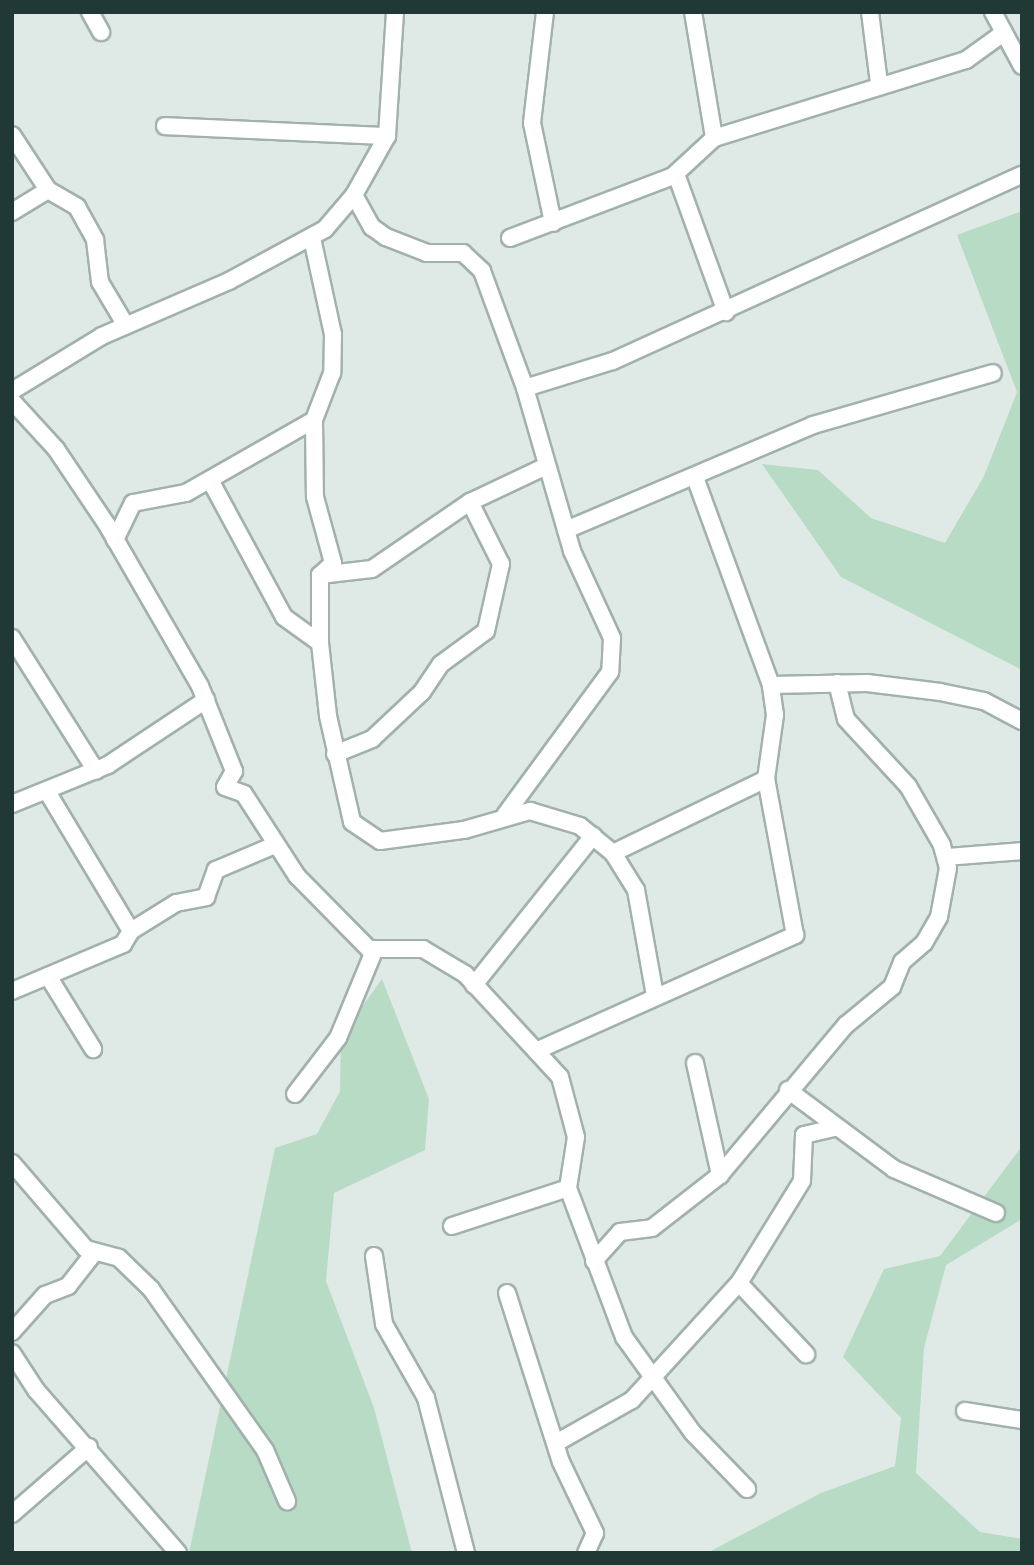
<!DOCTYPE html>
<html>
<head>
<meta charset="utf-8">
<style>
	body { margin:0 }
	#map { position:relative; width:1034px; height:1565px; overflow:hidden; background:#dfeae6; font-family:"IBM Plex Sans",sans-serif }
	div>[style] { position:absolute }
	.green>* { inset:0; background:#b8dbc6 }
	.roads { filter:drop-shadow(2px 0 #a2b1ad) drop-shadow(-2px 0 #a2b1ad) drop-shadow(0 2px #a2b1ad) drop-shadow(0 -2px #a2b1ad) }
	.minor>* { height:16px; margin:-8px; padding:0 8px; transform-origin:8px; border-radius:8px; background:#fff }
	span { translate:-50% -50%; white-space:nowrap; text-align:center; line-height:1.15; -webkit-text-stroke:7px #eff7f4; paint-order:stroke }
	.frame { position:absolute; inset:0; border:14px solid #213935; pointer-events:none }
</style>
</head>
<body>
<div id="map">
	<div class="green">
		<i style="clip-path:polygon(1022px 211px,1022px 670px,841px 577px,762px 464px,818px 470px,871px 518px,945px 543px,984px 476px,1017px 392px,957px 235px)"></i>
		<i style="clip-path:polygon(382px 979px,429px 1099px,425px 1150px,334px 1193px,326px 1281px,374px 1408px,412px 1553px,189px 1553px,275px 1148px,317px 1134px,340px 1091px,341px 1036px)"></i>
		<i style="clip-path:polygon(1022px 1146px,1022px 1219px,946px 1265px,924px 1348px,916px 1473px,980px 1532px,1022px 1539px,1022px 1553px,707px 1553px,821px 1493px,895px 1466px,901px 1418px,843px 1357px,884px 1269px,940px 1256px)"></i>
	</div>
	<div class="roads">
		<div class="minor">
			<i style="left:90px;top:12px;width:23px;rotate:61deg"></i>
			<i style="left:545px;top:12px;width:112px;rotate:96.7deg"></i>
			<i style="left:532px;top:123px;width:102px;rotate:78.1deg"></i>
			<i style="left:693px;top:12px;width:128px;rotate:80.5deg"></i>
			<i style="left:870px;top:12px;width:72px;rotate:82.8deg"></i>
			<i style="left:993px;top:12px;width:61px;rotate:61.8deg"></i>
			<i style="left:165px;top:126px;width:222px;rotate:2.6deg"></i>
			<i style="left:12px;top:135px;width:66px;rotate:56.8deg"></i>
			<i style="left:48px;top:190px;width:34px;rotate:30deg"></i>
			<i style="left:77px;top:207px;width:38px;rotate:61deg"></i>
			<i style="left:95px;top:240px;width:42px;rotate:83.2deg"></i>
			<i style="left:100px;top:282px;width:49px;rotate:59.2deg"></i>
			<i style="left:676px;top:174px;width:147px;rotate:70.1deg"></i>
			<i style="left:354px;top:195px;width:37px;rotate:61deg"></i>
			<i style="left:372px;top:227px;width:17px;rotate:36deg"></i>
			<i style="left:386px;top:237px;width:44px;rotate:21.3deg"></i>
			<i style="left:427px;top:253px;width:36px"></i>
			<i style="left:463px;top:253px;width:26px;rotate:43deg"></i>
			<i style="left:482px;top:271px;width:125px;rotate:69.8deg"></i>
			<i style="left:525px;top:388px;width:170px;rotate:73.9deg"></i>
			<i style="left:572px;top:551px;width:96px;rotate:65.3deg"></i>
			<i style="left:612px;top:638px;width:34px;rotate:93deg"></i>
			<i style="left:610px;top:672px;width:177px;rotate:126.3deg"></i>
			<i style="left:12px;top:212px;width:42px;rotate:-31.4deg"></i>
			<i style="left:312px;top:238px;width:98px;rotate:77.7deg"></i>
			<i style="left:333px;top:334px;width:39px;rotate:91deg"></i>
			<i style="left:332px;top:373px;width:50px;rotate:111deg"></i>
			<i style="left:314px;top:420px;width:77px;rotate:89.3deg"></i>
			<i style="left:315px;top:497px;width:68px;rotate:74.7deg"></i>
			<i style="left:333px;top:563px;width:18px;rotate:137deg"></i>
			<i style="left:320px;top:575px;width:68px;rotate:90deg"></i>
			<i style="left:320px;top:643px;width:73px;rotate:83.7deg"></i>
			<i style="left:328px;top:716px;width:109px;rotate:77.2deg"></i>
			<i style="left:352px;top:822px;width:34px;rotate:34deg"></i>
			<i style="left:380px;top:841px;width:85px;rotate:-7.5deg"></i>
			<i style="left:464px;top:830px;width:69px;rotate:-16.1deg"></i>
			<i style="left:530px;top:811px;width:52px;rotate:16.7deg"></i>
			<i style="left:580px;top:826px;width:43px;rotate:39.3deg"></i>
			<i style="left:613px;top:853px;width:44px;rotate:58.1deg"></i>
			<i style="left:636px;top:890px;width:108px;rotate:79.8deg"></i>
			<i style="left:510px;top:238px;width:174px;rotate:-20.8deg"></i>
			<i style="left:673px;top:176px;width:56px;rotate:-42.8deg"></i>
			<i style="left:714px;top:138px;width:264px;rotate:-17.2deg"></i>
			<i style="left:966px;top:60px;width:44px;rotate:-35.8deg"></i>
			<i style="left:525px;top:388px;width:92px;rotate:-17.1deg"></i>
			<i style="left:613px;top:361px;width:449px;rotate:-24.5deg"></i>
			<i style="left:12px;top:391px;width:105px;rotate:-31.4deg"></i>
			<i style="left:102px;top:336px;width:138px;rotate:-23.4deg"></i>
			<i style="left:229px;top:281px;width:109px;rotate:-28.4deg"></i>
			<i style="left:325px;top:229px;width:45px;rotate:-49.5deg"></i>
			<i style="left:354px;top:195px;width:68px;rotate:-60.8deg"></i>
			<i style="left:387px;top:136px;width:124px;rotate:-86.3deg"></i>
			<i style="left:12px;top:401px;width:65px;rotate:47.5deg"></i>
			<i style="left:56px;top:449px;width:92px;rotate:56.1deg"></i>
			<i style="left:107px;top:525px;width:186px;rotate:60deg"></i>
			<i style="left:200px;top:686px;width:92px;rotate:68.2deg"></i>
			<i style="left:234px;top:771px;width:18px;rotate:119deg"></i>
			<i style="left:225px;top:787px;width:20px;rotate:20deg"></i>
			<i style="left:244px;top:794px;width:98px;rotate:57.1deg"></i>
			<i style="left:297px;top:876px;width:103px;rotate:45.4deg"></i>
			<i style="left:369px;top:949px;width:54px"></i>
			<i style="left:423px;top:949px;width:49px;rotate:30.8deg"></i>
			<i style="left:465px;top:974px;width:140px;rotate:47.3deg"></i>
			<i style="left:560px;top:1077px;width:62px;rotate:75.1deg"></i>
			<i style="left:576px;top:1137px;width:52px;rotate:98.9deg"></i>
			<i style="left:568px;top:1188px;width:159px;rotate:69.4deg"></i>
			<i style="left:624px;top:1337px;width:118px;rotate:54.3deg"></i>
			<i style="left:693px;top:1433px;width:78px;rotate:46deg"></i>
			<i style="left:210px;top:480px;width:156px;rotate:61.6deg"></i>
			<i style="left:284px;top:617px;width:44px;rotate:35.8deg"></i>
			<i style="left:566px;top:530px;width:268px;rotate:-23deg"></i>
			<i style="left:813px;top:425px;width:187px;rotate:-16.1deg"></i>
			<i style="left:115px;top:540px;width:41px;rotate:-64.1deg"></i>
			<i style="left:133px;top:503px;width:54px;rotate:-10.7deg"></i>
			<i style="left:186px;top:493px;width:147px;rotate:-29.7deg"></i>
			<i style="left:320px;top:575px;width:52px;rotate:-6.6deg"></i>
			<i style="left:372px;top:569px;width:119px;rotate:-34.4deg"></i>
			<i style="left:470px;top:502px;width:84px;rotate:-25.3deg"></i>
			<i style="left:12px;top:638px;width:157px;rotate:57.7deg"></i>
			<i style="left:771px;top:685px;width:96px;rotate:-1.2deg"></i>
			<i style="left:867px;top:683px;width:74px;rotate:7deg"></i>
			<i style="left:940px;top:692px;width:45px;rotate:11.6deg"></i>
			<i style="left:984px;top:701px;width:43px;rotate:27.8deg"></i>
			<i style="left:335px;top:754px;width:40px;rotate:-22deg"></i>
			<i style="left:372px;top:739px;width:69px;rotate:-43.2deg"></i>
			<i style="left:422px;top:692px;width:34px;rotate:-56deg"></i>
			<i style="left:441px;top:664px;width:56px;rotate:-36.3deg"></i>
			<i style="left:486px;top:631px;width:69px;rotate:-77.4deg"></i>
			<i style="left:501px;top:564px;width:69px;rotate:-116.6deg"></i>
			<i style="left:48px;top:793px;width:161px;rotate:59deg"></i>
			<i style="left:12px;top:804px;width:104px;rotate:-22.1deg"></i>
			<i style="left:108px;top:765px;width:118px;rotate:-33.6deg"></i>
			<i style="left:613px;top:853px;width:170px;rotate:-25.8deg"></i>
			<i style="left:946px;top:857px;width:76px;rotate:-4.5deg"></i>
			<i style="left:48px;top:976px;width:86px;rotate:58.3deg"></i>
			<i style="left:474px;top:985px;width:191px;rotate:-51.4deg"></i>
			<i style="left:12px;top:991px;width:121px;rotate:-22.9deg"></i>
			<i style="left:123px;top:944px;width:15px;rotate:-58deg"></i>
			<i style="left:131px;top:931px;width:53px;rotate:-31.9deg"></i>
			<i style="left:176px;top:903px;width:31px;rotate:-11deg"></i>
			<i style="left:206px;top:897px;width:29px;rotate:-70deg"></i>
			<i style="left:216px;top:870px;width:64px;rotate:-23deg"></i>
			<i style="left:538px;top:1050px;width:282px;rotate:-24.1deg"></i>
			<i style="left:795px;top:935px;width:159px;rotate:-100.5deg"></i>
			<i style="left:766px;top:779px;width:65px;rotate:-82deg"></i>
			<i style="left:775px;top:715px;width:30px;rotate:-98deg"></i>
			<i style="left:771px;top:685px;width:218px;rotate:-110.1deg"></i>
			<i style="left:695px;top:1063px;width:115px;rotate:77.4deg"></i>
			<i style="left:788px;top:1090px;width:132px;rotate:36.7deg"></i>
			<i style="left:894px;top:1169px;width:111px;rotate:23.3deg"></i>
			<i style="left:295px;top:1094px;width:71px;rotate:-52.5deg"></i>
			<i style="left:338px;top:1038px;width:94px;rotate:-67.5deg"></i>
			<i style="left:12px;top:1163px;width:113px;rotate:49.3deg"></i>
			<i style="left:86px;top:1249px;width:34px;rotate:15deg"></i>
			<i style="left:119px;top:1258px;width:45px;rotate:44.1deg"></i>
			<i style="left:151px;top:1289px;width:197px;rotate:54.7deg"></i>
			<i style="left:265px;top:1450px;width:56px;rotate:66.7deg"></i>
			<i style="left:452px;top:1226px;width:122px;rotate:-18.1deg"></i>
			<i style="left:374px;top:1256px;width:69px;rotate:81.6deg"></i>
			<i style="left:384px;top:1324px;width:85px;rotate:60.4deg"></i>
			<i style="left:426px;top:1398px;width:160px;rotate:75.5deg"></i>
			<i style="left:594px;top:1261px;width:39px;rotate:-48deg"></i>
			<i style="left:620px;top:1232px;width:32px;rotate:-7deg"></i>
			<i style="left:652px;top:1228px;width:86px;rotate:-37.9deg"></i>
			<i style="left:720px;top:1175px;width:196px;rotate:-50deg"></i>
			<i style="left:846px;top:1025px;width:60px;rotate:-39.6deg"></i>
			<i style="left:892px;top:987px;width:27px;rotate:-68deg"></i>
			<i style="left:902px;top:962px;width:29px;rotate:-41deg"></i>
			<i style="left:924px;top:943px;width:30px;rotate:-60deg"></i>
			<i style="left:939px;top:917px;width:50px;rotate:-79.6deg"></i>
			<i style="left:948px;top:868px;width:24px;rotate:-105deg"></i>
			<i style="left:942px;top:845px;width:68px;rotate:-120deg"></i>
			<i style="left:908px;top:786px;width:91px;rotate:-132.8deg"></i>
			<i style="left:846px;top:719px;width:37px;rotate:-104deg"></i>
			<i style="left:739px;top:1283px;width:98px;rotate:46.7deg"></i>
			<i style="left:507px;top:1293px;width:177px;rotate:72.3deg"></i>
			<i style="left:561px;top:1462px;width:79px;rotate:64.4deg"></i>
			<i style="left:595px;top:1533px;width:22px;rotate:114deg"></i>
			<i style="left:12px;top:1332px;width:50px;rotate:-48.3deg"></i>
			<i style="left:45px;top:1295px;width:25px;rotate:-21deg"></i>
			<i style="left:68px;top:1286px;width:42px;rotate:-51.8deg"></i>
			<i style="left:12px;top:1353px;width:44px;rotate:57deg"></i>
			<i style="left:36px;top:1390px;width:216px;rotate:48.9deg"></i>
			<i style="left:965px;top:1411px;width:58px;rotate:9deg"></i>
			<i style="left:556px;top:1443px;width:87px;rotate:-29.5deg"></i>
			<i style="left:632px;top:1400px;width:159px;rotate:-47.6deg"></i>
			<i style="left:739px;top:1283px;width:120px;rotate:-58.3deg"></i>
			<i style="left:802px;top:1181px;width:46px;rotate:-87.5deg"></i>
			<i style="left:804px;top:1135px;width:32px;rotate:-13deg"></i>
			<i style="left:12px;top:1514px;width:102px;rotate:-41deg"></i>
		</div>
	</div>
	<div class="frame"></div>
</div>
</body>
</html>
